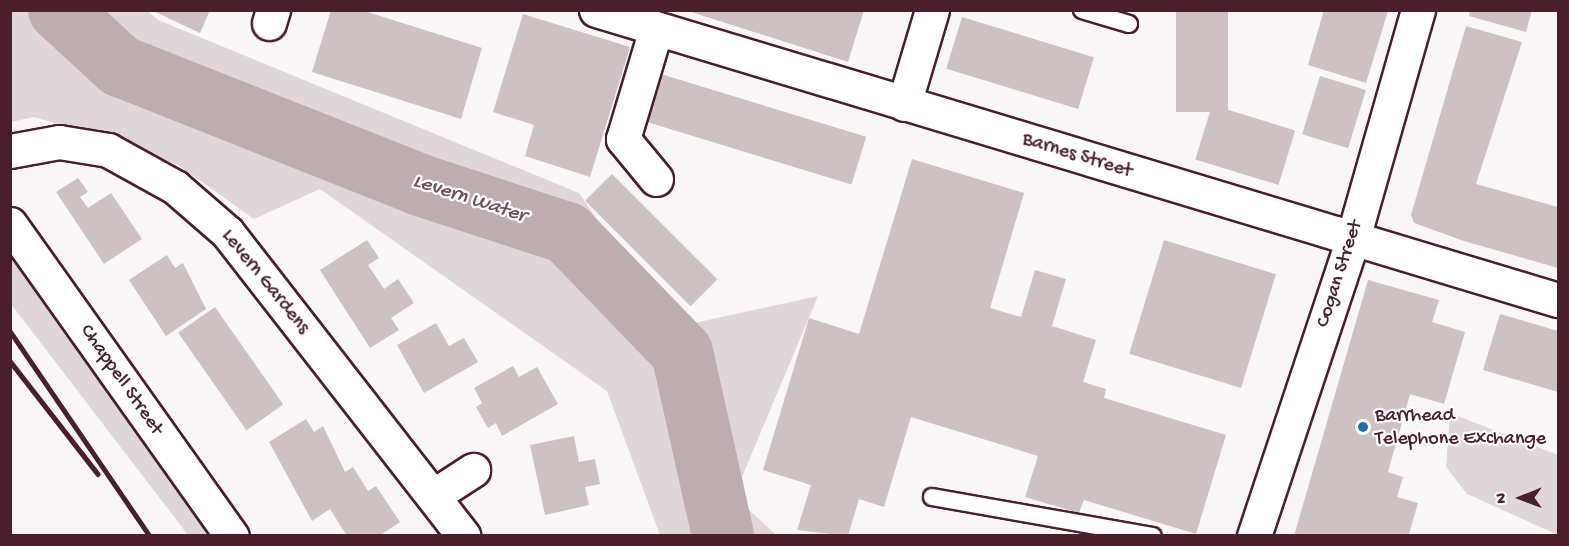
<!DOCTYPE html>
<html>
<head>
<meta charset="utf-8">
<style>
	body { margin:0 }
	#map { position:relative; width:1569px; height:546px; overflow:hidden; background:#f8f6f7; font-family:"Gochi Hand",sans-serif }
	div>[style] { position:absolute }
	.green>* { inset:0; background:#ded6d9 }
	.river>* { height:62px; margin:-31px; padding:0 31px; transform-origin:31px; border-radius:31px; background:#bdadb0 }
	.building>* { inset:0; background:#cdc1c4; transform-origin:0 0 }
	.roads { filter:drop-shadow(2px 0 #4a1f2b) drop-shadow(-2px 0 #4a1f2b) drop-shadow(0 2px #4a1f2b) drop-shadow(0 -2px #4a1f2b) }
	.service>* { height:16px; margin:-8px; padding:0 8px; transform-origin:8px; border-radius:8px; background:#fff }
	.minor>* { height:33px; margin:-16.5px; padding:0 16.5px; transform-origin:16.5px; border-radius:16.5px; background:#fff }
	.rail>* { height:4.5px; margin:-2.25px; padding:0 2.25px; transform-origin:2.25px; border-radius:2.25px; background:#4a1f2b }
	.dots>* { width:16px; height:16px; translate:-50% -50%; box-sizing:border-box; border:3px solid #fff; border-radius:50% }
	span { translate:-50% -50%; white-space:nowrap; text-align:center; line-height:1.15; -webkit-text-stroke:4.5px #fff; paint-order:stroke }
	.street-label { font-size:20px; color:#4a1f2b }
	.poi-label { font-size:20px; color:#4a1f2b }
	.left { translate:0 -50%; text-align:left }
	.water-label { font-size:21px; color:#72515a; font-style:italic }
	.frame { position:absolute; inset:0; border:12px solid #4a1f2b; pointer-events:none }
	.north { position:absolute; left:1491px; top:468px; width:60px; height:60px; -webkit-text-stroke:4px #fff; paint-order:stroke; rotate:269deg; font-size:16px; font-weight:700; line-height:24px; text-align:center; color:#4a1f2b }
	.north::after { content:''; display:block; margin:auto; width:21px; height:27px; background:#4a1f2b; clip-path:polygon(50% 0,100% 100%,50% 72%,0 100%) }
</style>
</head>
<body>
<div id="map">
	<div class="green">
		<i style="clip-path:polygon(11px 11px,148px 11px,158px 20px,579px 193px,671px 328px,818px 296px,734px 496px,776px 535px,660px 535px,607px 391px,320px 189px,254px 219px,178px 165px,126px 144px,34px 117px,11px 122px)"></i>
		<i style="clip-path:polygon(10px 247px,217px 535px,188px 535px,11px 304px)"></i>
		<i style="clip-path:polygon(1450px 413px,1558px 455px,1558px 535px,1467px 494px,1446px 467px)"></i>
	</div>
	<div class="river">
		<i style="left:59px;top:10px;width:83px;rotate:42.6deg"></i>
		<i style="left:120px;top:66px;width:323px;rotate:21.6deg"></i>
		<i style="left:420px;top:185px;width:155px;rotate:18.1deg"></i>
		<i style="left:567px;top:233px;width:165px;rotate:46deg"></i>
		<i style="left:682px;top:352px;width:189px;rotate:77.4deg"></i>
	</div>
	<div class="building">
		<i style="clip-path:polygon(151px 10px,210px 10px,200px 33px)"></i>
		<i style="clip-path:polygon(331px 10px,361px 10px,482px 48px,461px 119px,312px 72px)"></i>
		<i style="clip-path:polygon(685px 10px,864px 10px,848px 62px)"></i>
		<i style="left:1176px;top:10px;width:52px;height:102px"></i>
		<i style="clip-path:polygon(1324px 10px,1388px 11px,1366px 83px,1308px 65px)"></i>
		<i style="clip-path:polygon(1470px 10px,1532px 10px,1526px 32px,1469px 16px)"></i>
		<i style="clip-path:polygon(523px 14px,630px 47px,590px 177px,525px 156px,534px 125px,493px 112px)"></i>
		<i style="left:962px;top:17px;width:138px;height:54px;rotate:17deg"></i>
		<i style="clip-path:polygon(1466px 26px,1522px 42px,1476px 184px,1558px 207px,1558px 268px,1464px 241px,1414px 223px,1411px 215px)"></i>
		<i style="left:651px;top:71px;width:225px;height:50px;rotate:17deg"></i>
		<i style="left:1320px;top:76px;width:48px;height:61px;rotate:17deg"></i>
		<i style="left:1212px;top:105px;width:87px;height:57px;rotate:17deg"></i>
		<i style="clip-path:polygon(912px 159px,1024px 193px,990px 308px,1021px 317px,1035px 270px,1066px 279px,1052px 326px,1096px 340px,1083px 382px,1106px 389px,1104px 398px,1226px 435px,1196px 534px,1084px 500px,1079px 513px,1025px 497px,1038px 456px,911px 417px,884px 507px,859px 499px,848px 536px,797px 530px,811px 485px,763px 470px,809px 318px,859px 334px)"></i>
		<i style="left:612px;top:174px;width:149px;height:38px;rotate:45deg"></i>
		<i style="clip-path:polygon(78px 178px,88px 192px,80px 197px,88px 208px,111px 193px,142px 239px,104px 264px,56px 192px)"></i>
		<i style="clip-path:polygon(367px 240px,379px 258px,368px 265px,384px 289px,398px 279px,414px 303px,391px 318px,399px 330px,370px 348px,320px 270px)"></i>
		<i style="left:1164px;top:240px;width:117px;height:119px;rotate:17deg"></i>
		<i style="clip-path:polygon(167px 255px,175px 268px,183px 263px,206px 309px,166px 336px,129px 280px)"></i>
		<i style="clip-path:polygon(1368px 280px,1439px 300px,1432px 322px,1465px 332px,1444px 404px,1410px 394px,1388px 472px,1403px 477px,1397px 497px,1418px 503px,1409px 534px,1413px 536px,1294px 536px)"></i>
		<i style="left:215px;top:307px;width:119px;height:45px;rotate:55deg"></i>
		<i style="clip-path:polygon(1500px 314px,1558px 331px,1558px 392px,1483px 370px)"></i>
		<i style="clip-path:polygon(436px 323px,449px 346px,464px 338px,478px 362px,424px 393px,397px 345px)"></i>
		<i style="clip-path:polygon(513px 366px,519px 377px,537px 367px,558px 404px,502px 436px,496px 423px,488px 428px,476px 407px,482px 403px,474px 388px)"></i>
		<i style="clip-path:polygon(306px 419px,314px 432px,323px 426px,345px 472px,353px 467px,368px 491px,376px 486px,400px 522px,379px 536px,347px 536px,330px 509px,312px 521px,269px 442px)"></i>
		<i style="clip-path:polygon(574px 436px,579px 462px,595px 459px,600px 484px,585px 487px,589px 505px,545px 515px,530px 445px)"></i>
	</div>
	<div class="roads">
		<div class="service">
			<i style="left:1082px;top:10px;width:49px;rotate:16.6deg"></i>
			<i style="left:932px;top:497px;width:224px;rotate:10deg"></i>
		</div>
		<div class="minor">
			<i style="left:596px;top:10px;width:1005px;rotate:16.78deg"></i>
			<i style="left:269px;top:23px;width:14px;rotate:-73deg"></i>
			<i style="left:904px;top:104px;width:98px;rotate:-73.4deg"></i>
			<i style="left:10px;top:151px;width:50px;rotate:-10.4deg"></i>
			<i style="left:59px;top:142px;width:50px;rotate:9.3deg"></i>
			<i style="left:108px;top:150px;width:77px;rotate:28.9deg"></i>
			<i style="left:175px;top:187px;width:69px;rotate:40.9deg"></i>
			<i style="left:227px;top:232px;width:385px;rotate:52.1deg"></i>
			<i style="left:656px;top:179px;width:52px;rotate:-129.5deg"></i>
			<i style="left:623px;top:139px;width:115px;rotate:-73.3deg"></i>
			<i style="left:10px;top:224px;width:383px;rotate:54.6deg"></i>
			<i style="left:433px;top:496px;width:48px;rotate:-33deg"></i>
			<i style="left:1254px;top:536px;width:314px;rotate:-71.6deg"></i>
			<i style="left:1353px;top:238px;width:237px;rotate:-74.1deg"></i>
		</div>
	</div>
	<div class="rail">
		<i style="left:10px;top:331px;width:248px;rotate:55.7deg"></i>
		<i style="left:10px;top:361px;width:143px;rotate:52.1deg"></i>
	</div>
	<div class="dots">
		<i style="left:1363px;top:427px;background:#1f6fb2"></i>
	</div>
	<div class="street-label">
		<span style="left:1077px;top:156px;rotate:17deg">Barnes Street</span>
		<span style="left:1340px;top:274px;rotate:-72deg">Cogan Street</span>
		<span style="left:265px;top:282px;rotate:51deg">Levern Gardens</span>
		<span style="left:121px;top:380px;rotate:55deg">Chappell Street</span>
	</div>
	<div class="poi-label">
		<span class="left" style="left:1375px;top:428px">Barrhead<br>Telephone Exchange</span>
	</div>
	<div class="water-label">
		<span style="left:469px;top:200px;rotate:18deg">Levern Water</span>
	</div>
	<div class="frame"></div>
	<div class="north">N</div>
</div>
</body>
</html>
